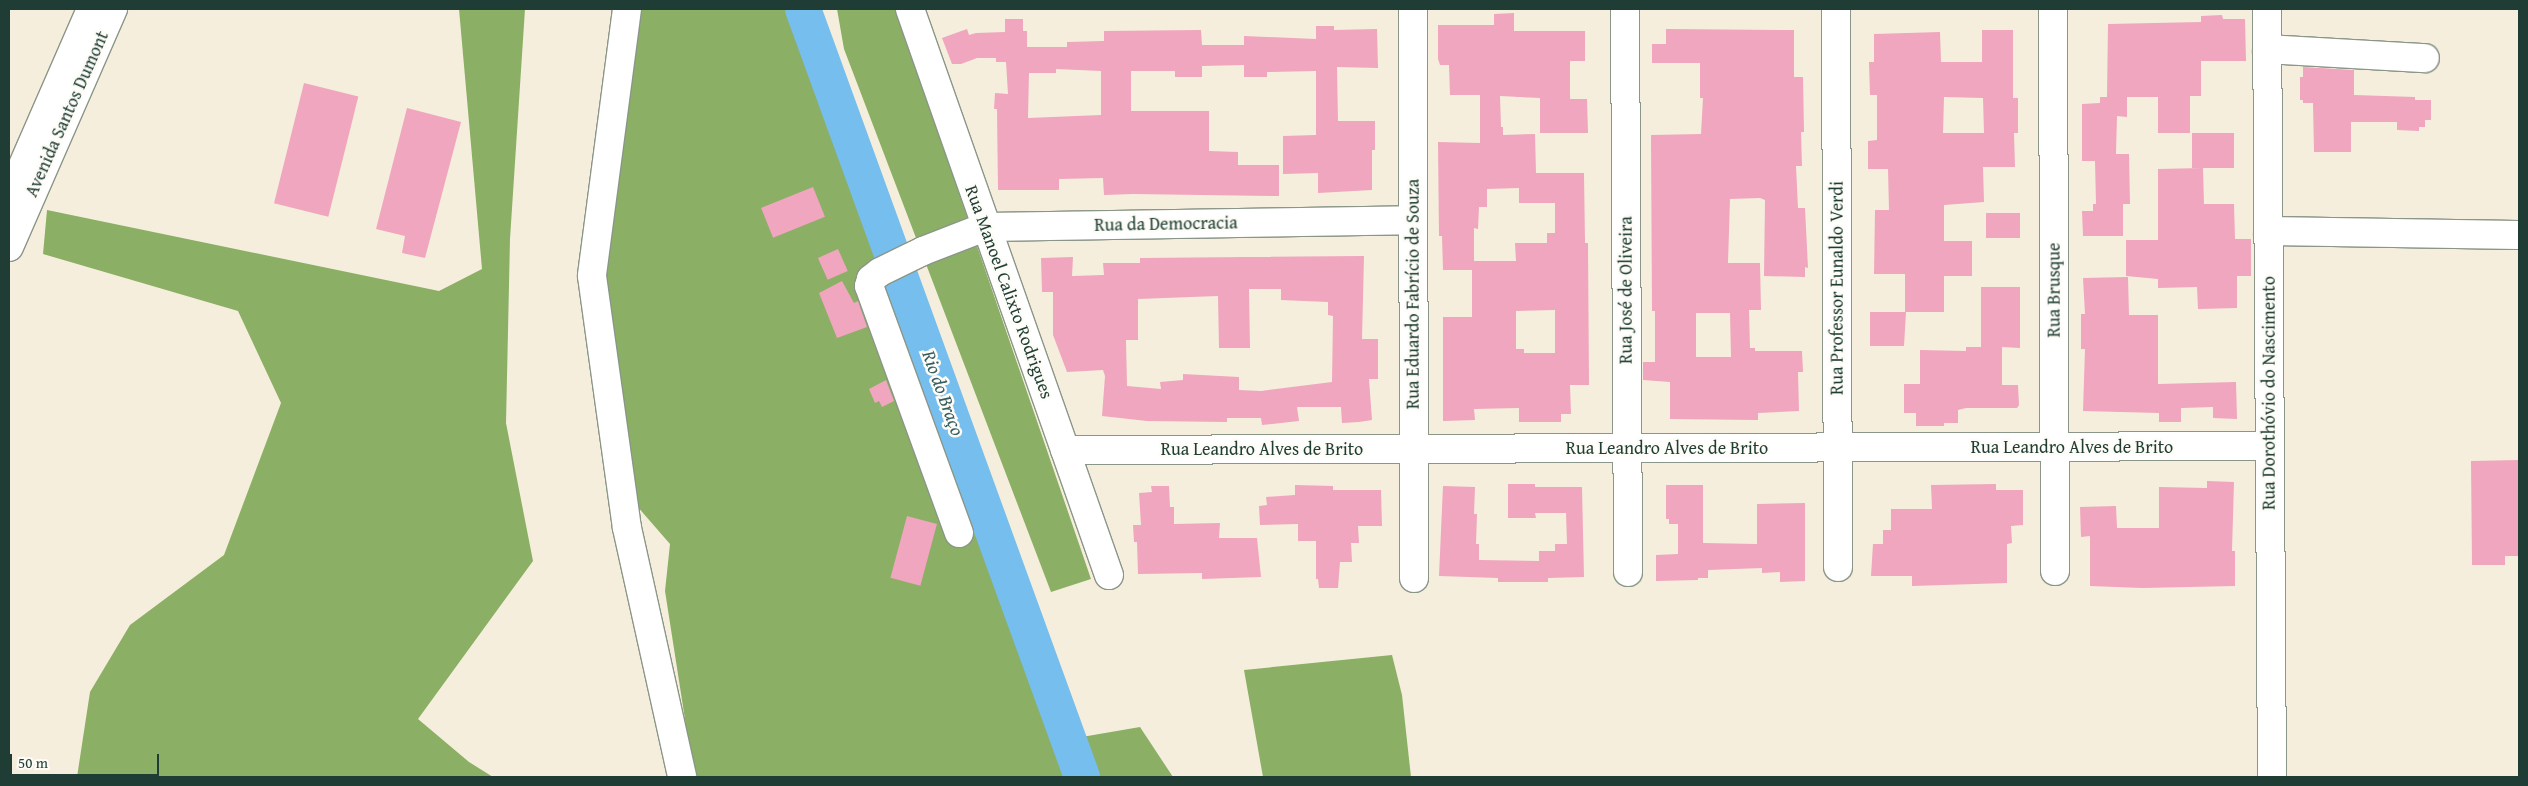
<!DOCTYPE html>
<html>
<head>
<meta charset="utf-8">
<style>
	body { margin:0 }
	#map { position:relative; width:2528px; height:786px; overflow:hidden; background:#f6eedc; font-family:"Gentium Book Plus",serif }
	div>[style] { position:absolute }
	.forest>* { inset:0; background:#8baf64 }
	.river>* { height:36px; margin:-18px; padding:0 18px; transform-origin:18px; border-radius:18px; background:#76beee }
	.building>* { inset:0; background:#efa6be; transform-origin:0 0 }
	.roads { filter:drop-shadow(1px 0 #8a9688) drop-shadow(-1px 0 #8a9688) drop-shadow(0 1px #8a9688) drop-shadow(0 -1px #8a9688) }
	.minor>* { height:28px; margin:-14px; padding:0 14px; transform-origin:14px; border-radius:14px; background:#fff }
	.major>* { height:28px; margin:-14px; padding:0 14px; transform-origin:14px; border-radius:14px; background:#fff }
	span { translate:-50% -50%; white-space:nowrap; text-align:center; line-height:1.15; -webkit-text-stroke:5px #fdfcf7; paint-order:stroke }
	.street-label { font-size:18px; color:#1f3d34 }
	.water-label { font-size:19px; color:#355d62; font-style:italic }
	.frame { position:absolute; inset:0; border:10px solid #1f3d34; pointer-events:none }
	.scale { position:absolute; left:10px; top:754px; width:149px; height:22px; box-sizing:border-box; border:2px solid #1f3d34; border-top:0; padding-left:6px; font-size:15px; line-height:18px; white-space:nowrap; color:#1f3d34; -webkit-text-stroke:4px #fdfcf7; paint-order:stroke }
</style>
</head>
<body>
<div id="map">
	<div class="forest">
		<i style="clip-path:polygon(459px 9px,525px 9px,510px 239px,506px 423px,533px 561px,418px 719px,469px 762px,493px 777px,77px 777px,90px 692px,130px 625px,224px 555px,281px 403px,238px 311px,43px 254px,47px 210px,439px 291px,482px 269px)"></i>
		<i style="clip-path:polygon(631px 9px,818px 9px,868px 158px,1016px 562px,1076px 738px,1140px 727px,1173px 777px,694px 777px,665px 591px,670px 544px,630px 498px,604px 273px)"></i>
		<i style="clip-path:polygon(837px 9px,899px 9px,924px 91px,1091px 579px,1051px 592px,844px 49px)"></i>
		<i style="clip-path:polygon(1392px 655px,1402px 695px,1411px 777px,1263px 777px,1244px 670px)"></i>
	</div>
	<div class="river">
		<i style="left:803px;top:9px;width:817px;rotate:70.03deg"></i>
	</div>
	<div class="building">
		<i style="clip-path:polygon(evenodd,1514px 13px,1514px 31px,1585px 31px,1585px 61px,1570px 61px,1570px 99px,1587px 99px,1588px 133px,1540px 133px,1540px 98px,1500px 96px,1501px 127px,1503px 127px,1503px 135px,1535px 134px,1536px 173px,1584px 173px,1585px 243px,1588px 243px,1589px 385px,1570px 385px,1571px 414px,1561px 414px,1561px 422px,1519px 422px,1519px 408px,1474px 409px,1475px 420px,1443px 421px,1443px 317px,1472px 317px,1472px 270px,1443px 270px,1442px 236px,1439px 236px,1438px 142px,1480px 143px,1480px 95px,1450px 95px,1449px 65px,1440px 65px,1438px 59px,1438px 25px,1494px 25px,1494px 14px,1514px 13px,1519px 188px,1519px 203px,1555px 203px,1555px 233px,1547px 233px,1547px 243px,1515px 243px,1516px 261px,1474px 261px,1474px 228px,1478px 229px,1479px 207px,1487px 207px,1487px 189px,1519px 188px,1514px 13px,1555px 310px,1555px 353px,1524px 353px,1524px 349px,1516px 349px,1516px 311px,1555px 310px)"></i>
		<i style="clip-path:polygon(2222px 15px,2223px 19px,2245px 19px,2246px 61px,2201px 61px,2201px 96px,2190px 96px,2190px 133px,2158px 133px,2158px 97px,2127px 97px,2127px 117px,2117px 116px,2116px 154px,2129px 154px,2130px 204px,2123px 204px,2123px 236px,2083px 236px,2082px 211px,2093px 211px,2093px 204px,2096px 204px,2095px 161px,2082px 161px,2082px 104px,2100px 103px,2100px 97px,2107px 97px,2108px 24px,2201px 22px,2201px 16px)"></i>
		<i style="clip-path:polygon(evenodd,1005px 19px,1023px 19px,1023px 31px,1027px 31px,1027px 47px,1067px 47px,1067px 42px,1104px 41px,1104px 31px,1201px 30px,1202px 45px,1244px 45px,1244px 36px,1316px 39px,1316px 26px,1334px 26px,1334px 30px,1377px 29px,1378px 68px,1337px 67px,1338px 121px,1375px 121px,1375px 150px,1372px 150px,1372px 190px,1318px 193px,1318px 173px,1283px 174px,1283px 136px,1316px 135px,1316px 71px,1267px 72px,1267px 77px,1244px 77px,1244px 65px,1202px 66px,1202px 77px,1175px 77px,1175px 71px,1131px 71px,1131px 111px,1209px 111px,1209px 151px,1238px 152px,1238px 165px,1279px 165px,1279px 196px,1133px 194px,1104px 195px,1103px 178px,1059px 179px,1059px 190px,998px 190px,997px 109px,994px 109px,995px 93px,1008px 94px,1006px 62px,996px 62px,996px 58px,977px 58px,961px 64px,952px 64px,942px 38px,967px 29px,969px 35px,976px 33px,1005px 32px,1005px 19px,1056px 69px,1101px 71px,1101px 115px,1028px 118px,1029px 73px,1056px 73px,1056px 69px)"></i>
		<i style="clip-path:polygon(evenodd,1666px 29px,1794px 30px,1794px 77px,1803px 77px,1804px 132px,1801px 132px,1802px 166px,1796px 166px,1798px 208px,1805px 208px,1808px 268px,1805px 267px,1805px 277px,1764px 276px,1765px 200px,1760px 198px,1730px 199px,1728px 263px,1760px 263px,1761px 310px,1749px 310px,1750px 348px,1755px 348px,1755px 351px,1802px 351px,1803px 372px,1798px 372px,1799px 411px,1758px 413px,1758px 420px,1670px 419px,1670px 382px,1643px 380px,1643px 362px,1655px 362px,1655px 311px,1652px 311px,1651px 135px,1701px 134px,1703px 98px,1700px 98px,1700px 63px,1652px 63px,1652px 44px,1666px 44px,1666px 29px,1696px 313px,1730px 313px,1731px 357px,1696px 357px,1696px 313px)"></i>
		<i style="clip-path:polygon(evenodd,1982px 30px,2013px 30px,2013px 98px,2018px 98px,2018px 133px,2014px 133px,2015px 167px,1983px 167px,1984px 202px,1944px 205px,1944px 241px,1972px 241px,1972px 276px,1944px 276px,1944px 312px,1906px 312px,1904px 346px,1870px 346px,1870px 312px,1905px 312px,1905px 274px,1874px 274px,1875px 210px,1889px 210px,1888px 169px,1868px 169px,1868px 141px,1877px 140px,1877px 95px,1870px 95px,1869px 62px,1874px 62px,1874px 34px,1940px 32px,1941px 62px,1982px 62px,1982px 30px,1944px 97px,1983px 98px,1984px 133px,1943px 133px,1944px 97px)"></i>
		<i style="clip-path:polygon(2303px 67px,2354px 70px,2354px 95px,2415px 97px,2415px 100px,2431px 100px,2431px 120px,2425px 120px,2425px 127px,2419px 127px,2419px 131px,2397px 130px,2397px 122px,2351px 122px,2351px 152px,2314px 152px,2313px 103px,2303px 103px,2303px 100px,2300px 100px,2300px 77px,2303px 77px)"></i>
		<i style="left:304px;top:83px;width:56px;height:124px;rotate:14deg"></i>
		<i style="clip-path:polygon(407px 108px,461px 122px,425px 258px,402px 253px,405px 236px,376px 229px)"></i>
		<i style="left:2192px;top:133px;width:42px;height:35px"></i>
		<i style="clip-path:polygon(2203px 168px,2204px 204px,2234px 204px,2235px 239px,2251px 239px,2251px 276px,2237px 276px,2237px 308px,2198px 309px,2197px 287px,2158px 288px,2158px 279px,2126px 276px,2126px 240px,2158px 240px,2158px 169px)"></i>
		<i style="left:813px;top:187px;width:32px;height:56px;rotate:68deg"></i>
		<i style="left:1986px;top:213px;width:34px;height:25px"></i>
		<i style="left:838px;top:249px;width:24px;height:22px;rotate:66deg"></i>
		<i style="clip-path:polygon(evenodd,1364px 256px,1362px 339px,1378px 339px,1378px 379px,1369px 379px,1372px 420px,1359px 422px,1342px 423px,1341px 407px,1297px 407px,1299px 421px,1262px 425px,1261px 418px,1227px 418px,1227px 422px,1147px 421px,1102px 416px,1105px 376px,1103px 370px,1067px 372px,1053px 335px,1053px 292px,1042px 292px,1041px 258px,1073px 257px,1072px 276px,1104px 275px,1103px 263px,1140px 263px,1140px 258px,1364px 256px,1249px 289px,1281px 289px,1281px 300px,1328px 302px,1328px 315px,1333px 316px,1332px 382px,1261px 391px,1239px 390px,1239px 377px,1183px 374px,1183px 380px,1160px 382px,1161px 389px,1127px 386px,1126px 340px,1138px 340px,1138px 299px,1218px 296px,1219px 348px,1250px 348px,1249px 289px)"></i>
		<i style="clip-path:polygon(2128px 277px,2129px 315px,2158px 315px,2158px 384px,2236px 382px,2237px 419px,2213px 418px,2213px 407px,2181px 408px,2181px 422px,2159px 422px,2159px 413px,2083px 411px,2085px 349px,2081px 349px,2081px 314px,2085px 314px,2083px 278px)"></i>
		<i style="clip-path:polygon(842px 281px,854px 303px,858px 301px,867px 327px,837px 338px,819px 293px)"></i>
		<i style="clip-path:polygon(1981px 287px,2020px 287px,2020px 348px,2002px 347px,2002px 385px,2018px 385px,2019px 405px,2017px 408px,1966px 408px,1958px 410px,1958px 423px,1944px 423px,1944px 426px,1916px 426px,1916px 413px,1904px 413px,1904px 384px,1920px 384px,1920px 350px,1966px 351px,1966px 347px,1981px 347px)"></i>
		<i style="clip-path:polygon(886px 380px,894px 401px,882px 407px,879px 401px,875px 403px,869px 389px)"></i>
		<i style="clip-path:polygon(2519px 460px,2519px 556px,2505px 556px,2505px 565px,2472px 565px,2471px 461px)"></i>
		<i style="clip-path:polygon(2207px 481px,2234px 482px,2232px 551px,2235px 551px,2235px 586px,2142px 588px,2090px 586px,2090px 536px,2081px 537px,2080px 507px,2116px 506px,2117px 528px,2159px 528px,2159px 487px,2207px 488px)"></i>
		<i style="clip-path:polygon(1508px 484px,1535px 484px,1535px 487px,1582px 487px,1584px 577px,1548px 578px,1548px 582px,1498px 582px,1498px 578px,1439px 576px,1443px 486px,1475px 487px,1474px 514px,1477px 514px,1476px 544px,1479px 544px,1479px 560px,1539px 561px,1539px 551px,1555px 551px,1555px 544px,1567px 544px,1566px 513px,1535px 513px,1536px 518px,1508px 518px)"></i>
		<i style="clip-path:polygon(1996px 484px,1996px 490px,2023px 490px,2023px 525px,2011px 526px,2012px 543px,2007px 544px,2007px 583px,1912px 586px,1912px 576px,1871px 576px,1873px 544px,1883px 544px,1883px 530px,1891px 530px,1891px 509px,1932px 509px,1931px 485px)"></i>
		<i style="clip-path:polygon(1295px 485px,1333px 486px,1333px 490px,1381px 490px,1382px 526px,1358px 526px,1359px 543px,1351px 543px,1352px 562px,1340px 562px,1338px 588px,1319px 588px,1318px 579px,1316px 579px,1316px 541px,1298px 541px,1298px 524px,1260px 525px,1259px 506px,1267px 505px,1266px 497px,1295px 495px)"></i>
		<i style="clip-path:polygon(1666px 485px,1703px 485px,1703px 543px,1757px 544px,1757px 504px,1805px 503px,1805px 581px,1780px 582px,1780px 572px,1762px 573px,1762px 568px,1708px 570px,1708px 578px,1698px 578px,1698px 580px,1656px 581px,1656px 555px,1678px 554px,1678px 524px,1669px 524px,1669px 519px,1666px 519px)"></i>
		<i style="clip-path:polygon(1151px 486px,1169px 486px,1170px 507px,1174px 507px,1174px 524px,1220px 523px,1219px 538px,1257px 538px,1261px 577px,1202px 579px,1202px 573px,1138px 574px,1137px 542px,1134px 542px,1133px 525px,1141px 525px,1139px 493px,1152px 492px)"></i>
		<i style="left:907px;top:516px;width:31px;height:64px;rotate:15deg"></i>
	</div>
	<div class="roads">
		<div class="minor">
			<i style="left:627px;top:9px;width:269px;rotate:97.5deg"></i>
			<i style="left:592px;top:276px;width:254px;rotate:82.1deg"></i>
			<i style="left:627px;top:528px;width:255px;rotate:77.5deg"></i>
			<i style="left:910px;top:9px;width:600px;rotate:70.63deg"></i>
			<i style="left:1413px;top:9px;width:569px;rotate:89.9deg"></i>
			<i style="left:1625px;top:9px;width:563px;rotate:89.69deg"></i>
			<i style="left:1836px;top:9px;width:558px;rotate:89.79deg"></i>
			<i style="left:2053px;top:9px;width:562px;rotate:89.8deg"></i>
			<i style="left:2267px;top:9px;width:768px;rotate:89.63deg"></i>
			<i style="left:2267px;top:49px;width:158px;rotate:3.3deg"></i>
			<i style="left:2268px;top:231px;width:251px;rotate:0.9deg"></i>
			<i style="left:1065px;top:450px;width:1205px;rotate:-0.19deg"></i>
			<i style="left:959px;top:533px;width:263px;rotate:-110deg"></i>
			<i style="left:869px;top:286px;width:7px;rotate:-74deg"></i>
			<i style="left:871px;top:279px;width:11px;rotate:-38deg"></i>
			<i style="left:880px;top:272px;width:48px;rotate:-26deg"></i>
			<i style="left:923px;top:251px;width:66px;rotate:-21.2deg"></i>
			<i style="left:985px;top:227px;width:428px;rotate:-0.9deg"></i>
		</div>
		<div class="major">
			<i style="left:9px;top:197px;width:205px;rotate:-66.4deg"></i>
			<i style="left:9px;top:247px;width:260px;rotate:-66.4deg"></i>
		</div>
	</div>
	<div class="street-label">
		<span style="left:67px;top:114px;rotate:-66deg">Avenida Santos Dumont</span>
		<span style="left:1166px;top:224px;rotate:-1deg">Rua da Democracia</span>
		<span style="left:1837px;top:288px;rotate:-90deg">Rua Professor Eunaldo Verdi</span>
		<span style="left:1626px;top:290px;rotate:-90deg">Rua José de Oliveira</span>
		<span style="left:2054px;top:290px;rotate:-90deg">Rua Brusque</span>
		<span style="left:1009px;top:292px;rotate:70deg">Rua Manoel Calixto Rodrigues</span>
		<span style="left:1413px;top:294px;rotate:-90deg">Rua Eduardo Fabrício de Souza</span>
		<span style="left:2269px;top:393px;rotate:-90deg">Rua Dorothóvio do Nascimento</span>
		<span style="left:2072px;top:447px">Rua Leandro Alves de Brito</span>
		<span style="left:1667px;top:448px">Rua Leandro Alves de Brito</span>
		<span style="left:1262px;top:449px">Rua Leandro Alves de Brito</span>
	</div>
	<div class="water-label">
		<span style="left:943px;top:393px;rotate:70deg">Rio do Braço</span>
	</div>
	<div class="frame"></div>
	<div class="scale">50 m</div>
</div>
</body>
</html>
